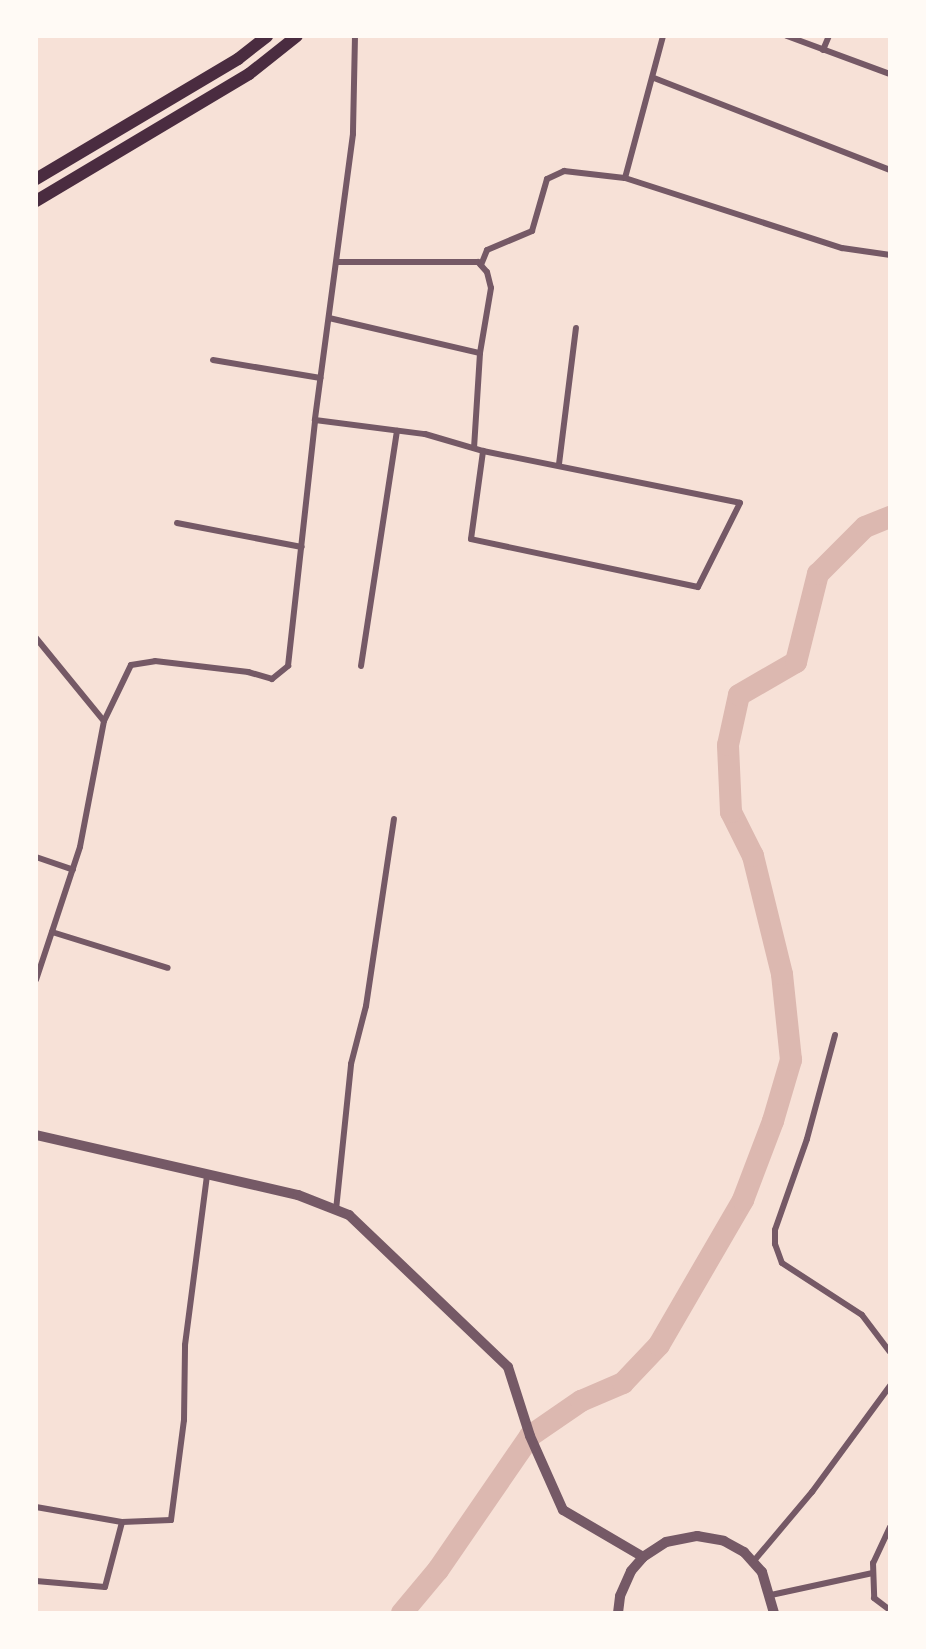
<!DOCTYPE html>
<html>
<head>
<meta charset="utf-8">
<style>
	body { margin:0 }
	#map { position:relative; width:926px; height:1649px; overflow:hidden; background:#f7e1d7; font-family:Montserrat,sans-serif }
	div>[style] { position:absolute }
	.river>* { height:22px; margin:-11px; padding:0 11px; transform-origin:11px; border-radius:11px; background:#dcb8b0 }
	.minor>* { height:6px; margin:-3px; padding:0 3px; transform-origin:3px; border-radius:3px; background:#755966 }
	.tertiary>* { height:10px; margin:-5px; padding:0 5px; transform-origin:5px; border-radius:5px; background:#755966 }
	.secondary>* { height:12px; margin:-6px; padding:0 6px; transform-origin:6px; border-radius:6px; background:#4a2c40 }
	span { translate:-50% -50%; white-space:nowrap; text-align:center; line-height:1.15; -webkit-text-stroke:6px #fffaf5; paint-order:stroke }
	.frame { position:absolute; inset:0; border:38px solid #fffaf5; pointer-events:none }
</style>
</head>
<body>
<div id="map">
	<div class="river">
		<i style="left:402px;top:1613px;width:56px;rotate:-50.1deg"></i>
		<i style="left:438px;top:1570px;width:163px;rotate:-55.5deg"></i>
		<i style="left:530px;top:1436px;width:62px;rotate:-34.5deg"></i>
		<i style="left:581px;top:1401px;width:46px;rotate:-23.2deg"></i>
		<i style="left:623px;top:1383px;width:52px;rotate:-46.5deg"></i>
		<i style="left:659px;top:1345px;width:168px;rotate:-59.9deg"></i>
		<i style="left:743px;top:1200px;width:85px;rotate:-69.2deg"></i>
		<i style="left:773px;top:1121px;width:64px;rotate:-73.6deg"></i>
		<i style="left:791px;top:1060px;width:86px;rotate:-96deg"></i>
		<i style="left:782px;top:974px;width:122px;rotate:-103.8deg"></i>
		<i style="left:753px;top:856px;width:49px;rotate:-116.6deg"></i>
		<i style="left:731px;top:812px;width:67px;rotate:-92.6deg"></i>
		<i style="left:728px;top:745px;width:51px;rotate:-77.6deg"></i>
		<i style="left:739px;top:695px;width:66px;rotate:-30.1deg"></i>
		<i style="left:796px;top:662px;width:91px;rotate:-76deg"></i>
		<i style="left:818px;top:574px;width:66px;rotate:-45deg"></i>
		<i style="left:865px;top:527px;width:27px;rotate:-22deg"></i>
	</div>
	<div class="minor">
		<i style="left:355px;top:36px;width:98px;rotate:91.2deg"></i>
		<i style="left:353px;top:134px;width:289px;rotate:97.6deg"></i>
		<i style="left:315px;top:420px;width:111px;rotate:7.3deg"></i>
		<i style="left:425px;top:434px;width:60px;rotate:16.3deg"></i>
		<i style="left:483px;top:451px;width:262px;rotate:11.4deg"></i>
		<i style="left:740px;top:503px;width:94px;rotate:116.6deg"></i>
		<i style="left:698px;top:587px;width:232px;rotate:-168.1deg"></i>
		<i style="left:471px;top:539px;width:89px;rotate:-82.2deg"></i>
		<i style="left:787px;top:36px;width:110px;rotate:20.3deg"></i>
		<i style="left:823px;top:50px;width:15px;rotate:-67deg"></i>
		<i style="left:654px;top:78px;width:253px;rotate:21.3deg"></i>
		<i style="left:625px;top:178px;width:147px;rotate:-75deg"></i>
		<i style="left:337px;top:262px;width:141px"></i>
		<i style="left:478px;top:262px;width:13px;rotate:48deg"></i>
		<i style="left:487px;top:272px;width:16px;rotate:76deg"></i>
		<i style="left:491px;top:288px;width:66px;rotate:99.6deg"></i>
		<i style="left:480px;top:353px;width:95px;rotate:93.6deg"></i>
		<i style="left:481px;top:265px;width:16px;rotate:-68deg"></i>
		<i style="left:487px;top:250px;width:49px;rotate:-22.9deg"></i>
		<i style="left:532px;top:231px;width:54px;rotate:-73.9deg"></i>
		<i style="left:547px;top:179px;width:19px;rotate:-25deg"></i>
		<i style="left:564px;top:171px;width:61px;rotate:6.5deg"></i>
		<i style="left:625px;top:178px;width:228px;rotate:17.9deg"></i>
		<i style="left:842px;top:248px;width:49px;rotate:8.3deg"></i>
		<i style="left:329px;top:318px;width:155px;rotate:13.1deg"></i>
		<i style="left:213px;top:360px;width:109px;rotate:9.5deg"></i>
		<i style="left:559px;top:464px;width:137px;rotate:-82.9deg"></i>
		<i style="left:177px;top:523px;width:127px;rotate:10.9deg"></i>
		<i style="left:36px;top:638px;width:107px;rotate:50.7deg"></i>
		<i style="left:104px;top:721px;width:128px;rotate:100.8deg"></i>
		<i style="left:80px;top:847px;width:140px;rotate:108.3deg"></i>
		<i style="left:361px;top:666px;width:238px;rotate:-81.3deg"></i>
		<i style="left:104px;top:721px;width:62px;rotate:-64.3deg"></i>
		<i style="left:131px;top:665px;width:24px;rotate:-9deg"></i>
		<i style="left:155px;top:661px;width:94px;rotate:6.7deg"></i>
		<i style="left:248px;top:672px;width:25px;rotate:16deg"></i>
		<i style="left:272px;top:679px;width:21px;rotate:-39deg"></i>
		<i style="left:288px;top:666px;width:247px;rotate:-83.7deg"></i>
		<i style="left:36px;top:857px;width:39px;rotate:19deg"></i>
		<i style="left:52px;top:932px;width:121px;rotate:17.2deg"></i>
		<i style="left:835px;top:1035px;width:108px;rotate:105.1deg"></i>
		<i style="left:807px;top:1139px;width:96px;rotate:109.4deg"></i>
		<i style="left:775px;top:1230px;width:14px;rotate:90deg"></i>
		<i style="left:775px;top:1244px;width:20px;rotate:70deg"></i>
		<i style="left:782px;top:1263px;width:95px;rotate:33deg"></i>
		<i style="left:862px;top:1315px;width:46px;rotate:52.9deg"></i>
		<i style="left:336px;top:1210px;width:147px;rotate:-84.1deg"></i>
		<i style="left:351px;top:1064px;width:60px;rotate:-75.5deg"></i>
		<i style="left:366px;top:1006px;width:189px;rotate:-81.5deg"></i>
		<i style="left:36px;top:1507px;width:87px;rotate:9.9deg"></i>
		<i style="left:890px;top:1527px;width:40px;rotate:115deg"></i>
		<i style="left:873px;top:1563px;width:35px;rotate:88deg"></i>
		<i style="left:874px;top:1598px;width:20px;rotate:37deg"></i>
		<i style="left:753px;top:1562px;width:92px;rotate:-49.9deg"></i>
		<i style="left:812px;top:1492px;width:132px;rotate:-53.7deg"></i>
		<i style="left:36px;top:1581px;width:69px;rotate:5deg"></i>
		<i style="left:105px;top:1587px;width:67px;rotate:-75.3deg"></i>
		<i style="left:122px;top:1522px;width:49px;rotate:-2.3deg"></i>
		<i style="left:171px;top:1520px;width:101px;rotate:-82.6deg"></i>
		<i style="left:184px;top:1420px;width:75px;rotate:-89.2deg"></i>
		<i style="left:185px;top:1345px;width:171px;rotate:-82.6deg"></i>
		<i style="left:771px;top:1595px;width:104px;rotate:-12.2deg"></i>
	</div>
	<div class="tertiary">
		<i style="left:36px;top:1135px;width:269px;rotate:12.9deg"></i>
		<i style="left:298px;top:1195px;width:55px;rotate:21.4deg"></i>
		<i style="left:349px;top:1215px;width:220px;rotate:43.7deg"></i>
		<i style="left:508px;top:1367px;width:72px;rotate:72.3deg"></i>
		<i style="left:530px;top:1436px;width:81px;rotate:66deg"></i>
		<i style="left:563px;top:1510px;width:93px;rotate:30.4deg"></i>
		<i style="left:618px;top:1613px;width:17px;rotate:-83deg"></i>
		<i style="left:620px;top:1596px;width:27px;rotate:-66deg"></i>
		<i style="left:631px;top:1571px;width:18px;rotate:-49deg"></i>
		<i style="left:643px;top:1557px;width:27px;rotate:-33deg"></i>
		<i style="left:666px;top:1542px;width:32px;rotate:-11deg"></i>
		<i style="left:697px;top:1536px;width:27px;rotate:10deg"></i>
		<i style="left:724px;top:1541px;width:23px;rotate:29deg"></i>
		<i style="left:744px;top:1552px;width:27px;rotate:48deg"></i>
		<i style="left:762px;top:1572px;width:43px;rotate:73.7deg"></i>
	</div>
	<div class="secondary">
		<i style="left:36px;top:179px;width:235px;rotate:-30.7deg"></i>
		<i style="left:238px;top:59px;width:37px;rotate:-38deg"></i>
		<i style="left:36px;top:201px;width:248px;rotate:-30.8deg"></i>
		<i style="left:249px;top:74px;width:61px;rotate:-38.4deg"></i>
	</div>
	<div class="frame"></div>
</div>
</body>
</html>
